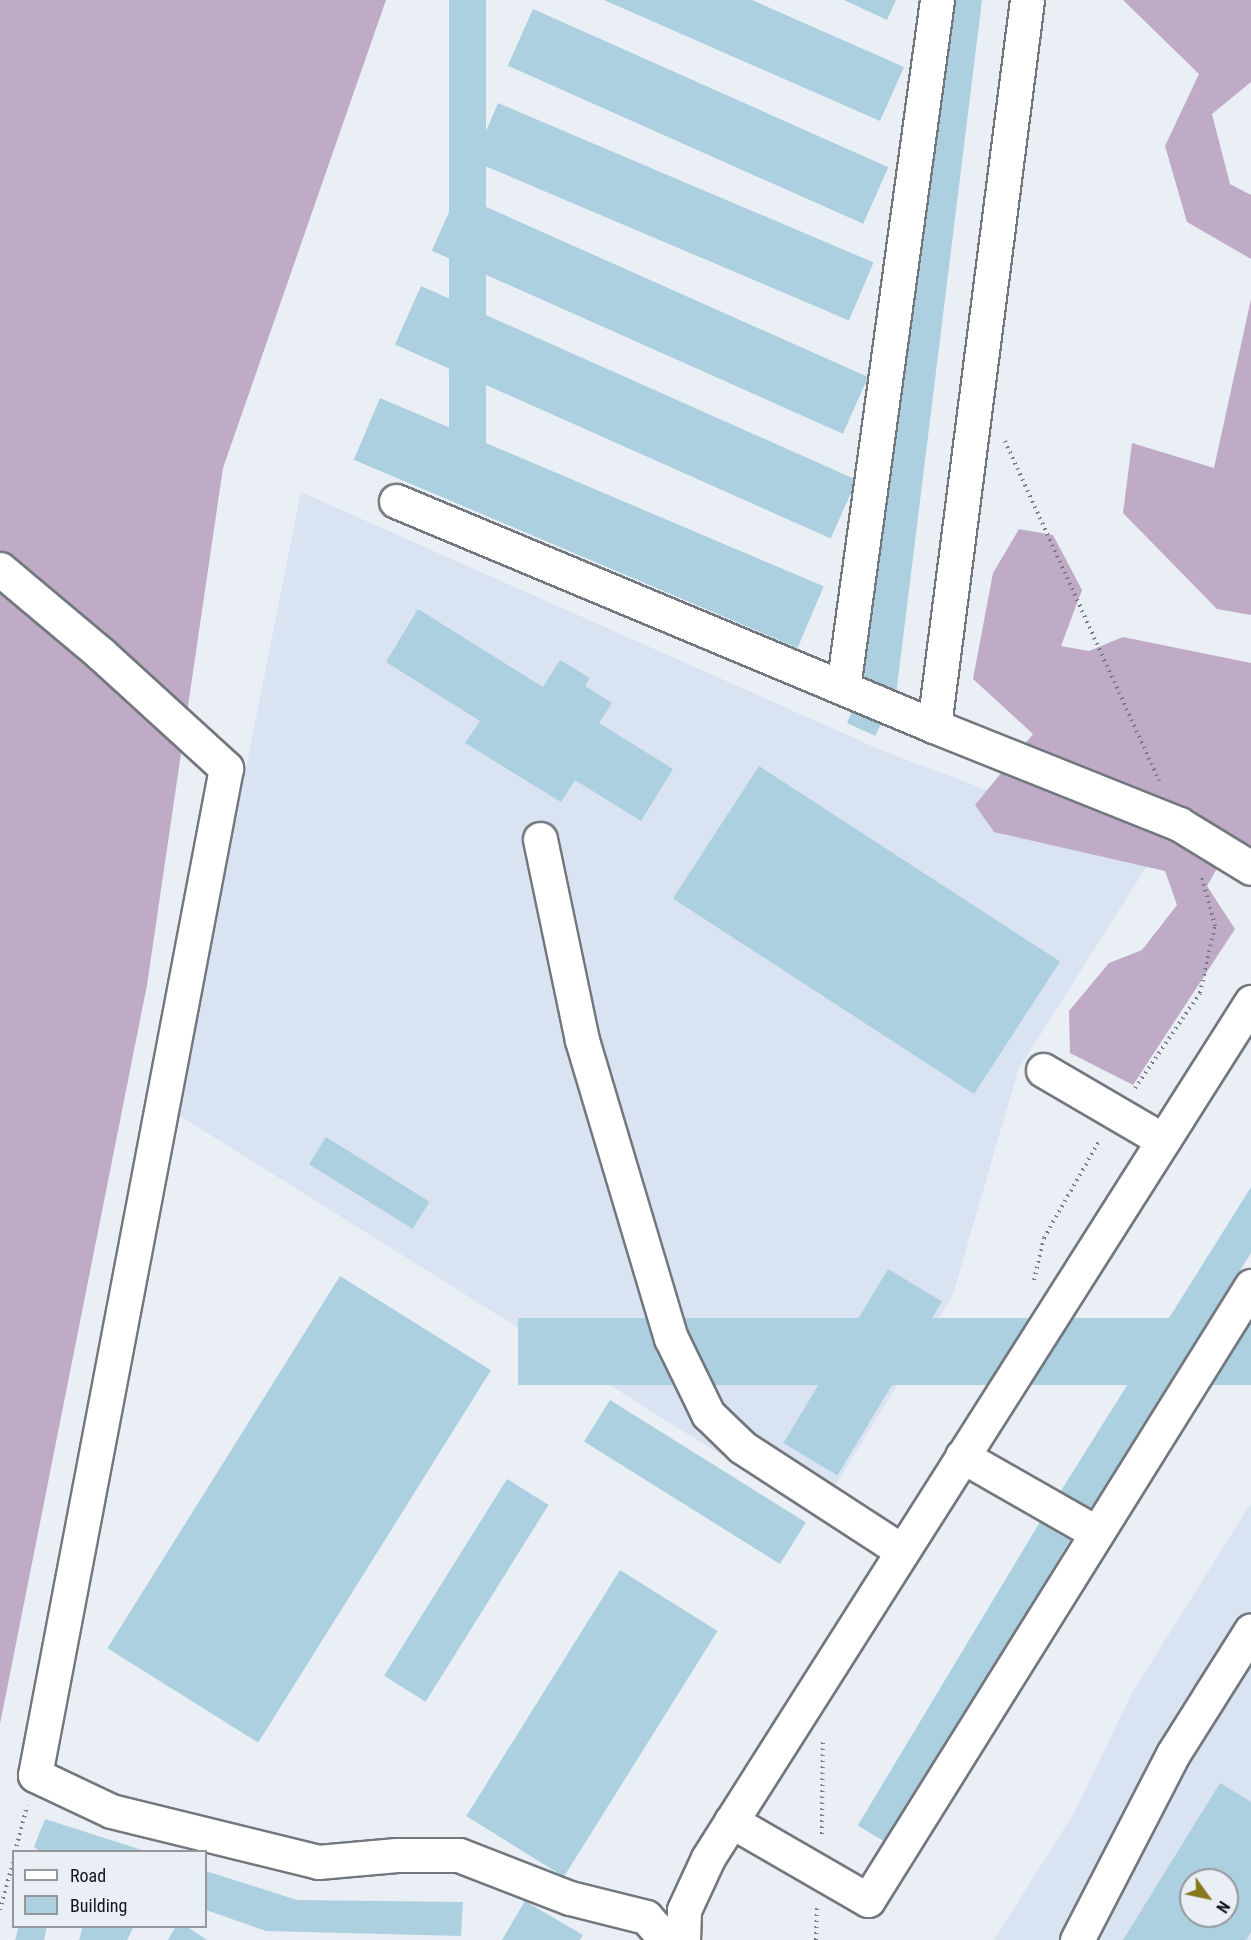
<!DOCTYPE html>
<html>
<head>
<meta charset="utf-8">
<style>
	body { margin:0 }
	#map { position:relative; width:1251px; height:1940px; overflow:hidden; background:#eaeff6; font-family:"Roboto Condensed",sans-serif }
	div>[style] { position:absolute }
	.built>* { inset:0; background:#dae3f1 }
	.forest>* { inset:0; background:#c0abc6 }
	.building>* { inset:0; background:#acd0df; transform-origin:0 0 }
	.path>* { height:4px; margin-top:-2px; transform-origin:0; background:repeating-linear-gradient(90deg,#76797e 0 1.5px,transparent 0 6px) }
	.roads { filter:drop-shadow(2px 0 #73787e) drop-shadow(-2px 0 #73787e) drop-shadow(0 2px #73787e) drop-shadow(0 -2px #73787e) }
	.minor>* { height:33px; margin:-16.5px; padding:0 16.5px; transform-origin:16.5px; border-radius:16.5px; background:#fff }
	span { translate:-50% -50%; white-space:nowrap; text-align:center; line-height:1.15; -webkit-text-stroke:6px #eaeff6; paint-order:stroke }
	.legend { position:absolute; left:12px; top:1850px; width:195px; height:78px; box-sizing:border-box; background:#eaeff6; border:2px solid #94989d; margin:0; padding:8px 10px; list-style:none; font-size:18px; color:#131518 }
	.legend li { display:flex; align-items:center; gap:12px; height:30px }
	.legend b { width:30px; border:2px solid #94989d }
	.north { position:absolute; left:1179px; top:1868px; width:60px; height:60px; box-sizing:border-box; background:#eaeff6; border:2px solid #94989d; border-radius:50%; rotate:123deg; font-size:16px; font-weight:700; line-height:24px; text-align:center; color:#131518 }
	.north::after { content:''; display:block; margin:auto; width:21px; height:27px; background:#87781d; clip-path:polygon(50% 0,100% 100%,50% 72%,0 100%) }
</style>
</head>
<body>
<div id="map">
	<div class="built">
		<i style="clip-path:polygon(301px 492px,888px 753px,1155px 853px,1018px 1070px,953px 1295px,817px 1515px,177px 1114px)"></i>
		<i style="clip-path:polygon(evenodd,1251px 1503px,1251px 1940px,994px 1940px,1074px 1813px,1132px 1693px,1251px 1503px,1191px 1880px,1227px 1880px,1227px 1916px,1191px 1916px,1191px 1880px)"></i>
	</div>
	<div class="forest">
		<i style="clip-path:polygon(0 0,386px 0,223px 468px,147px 985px,0 1724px)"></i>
		<i style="clip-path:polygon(1123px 0,1251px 0,1251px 82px,1212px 114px,1230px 184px,1251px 195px,1251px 259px,1187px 222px,1165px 146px,1199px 74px)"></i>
		<i style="clip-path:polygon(1251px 299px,1251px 615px,1217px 609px,1123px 513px,1132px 443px,1214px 468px)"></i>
		<i style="clip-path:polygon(1019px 529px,1053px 535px,1082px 590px,1061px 646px,1089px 651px,1123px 637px,1251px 663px,1251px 848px,1228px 849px,1207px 886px,1235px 929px,1133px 1085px,1070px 1053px,1069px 1011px,1109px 963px,1142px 950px,1177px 905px,1165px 871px,994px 832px,975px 805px,1033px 734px,973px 679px,993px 573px)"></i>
	</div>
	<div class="building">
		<i style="left:449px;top:0;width:37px;height:479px"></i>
		<i style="clip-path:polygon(604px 0,752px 0,904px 67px,880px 121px)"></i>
		<i style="clip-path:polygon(844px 0,896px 0,887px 20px)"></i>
		<i style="clip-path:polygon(946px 0,982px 0,896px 695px,875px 736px,847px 723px,862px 687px)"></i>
		<i style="left:533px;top:9px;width:389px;height:62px;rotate:24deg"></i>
		<i style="left:498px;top:103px;width:408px;height:63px;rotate:23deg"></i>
		<i style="left:457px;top:194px;width:450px;height:62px;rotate:24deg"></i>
		<i style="left:421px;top:286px;width:477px;height:64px;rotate:24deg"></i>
		<i style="left:380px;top:398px;width:482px;height:67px;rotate:23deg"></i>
		<i style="clip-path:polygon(418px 609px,543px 687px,560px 660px,590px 678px,585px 686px,612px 703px,599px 723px,673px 769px,641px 821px,575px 780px,561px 802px,465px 743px,480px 721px,386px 662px)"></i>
		<i style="left:759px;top:766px;width:359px;height:158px;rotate:33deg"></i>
		<i style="left:326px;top:1137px;width:122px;height:32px;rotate:32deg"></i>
		<i style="clip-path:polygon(1251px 1187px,1251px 1253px,1088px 1513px,1059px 1494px)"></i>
		<i style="left:888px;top:1269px;width:63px;height:203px;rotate:31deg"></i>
		<i style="left:340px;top:1276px;width:178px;height:439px;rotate:32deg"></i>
		<i style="left:1251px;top:1318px;width:67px;height:733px;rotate:90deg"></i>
		<i style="left:610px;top:1400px;width:231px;height:49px;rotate:32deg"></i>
		<i style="left:507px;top:1479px;width:49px;height:232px;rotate:32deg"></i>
		<i style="left:1040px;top:1522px;width:35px;height:354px;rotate:31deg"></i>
		<i style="left:620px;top:1570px;width:115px;height:290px;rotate:32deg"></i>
		<i style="clip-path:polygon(evenodd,1220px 1783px,1251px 1802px,1251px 1932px,1246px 1940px,1123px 1940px,1220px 1783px,1191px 1880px,1227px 1880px,1227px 1916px,1191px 1916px,1191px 1880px)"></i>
		<i style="clip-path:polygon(45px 1819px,145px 1851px,145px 1852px,41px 1852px,34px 1847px)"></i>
		<i style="clip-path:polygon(206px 1871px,297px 1900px,463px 1902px,461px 1936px,266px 1931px,206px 1910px)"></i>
		<i style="clip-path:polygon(525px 1901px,583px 1935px,580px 1940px,502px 1940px)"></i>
		<i style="clip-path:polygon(19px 1926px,47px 1926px,44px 1940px,15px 1940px)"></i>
		<i style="clip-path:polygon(83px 1926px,134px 1926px,127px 1940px,79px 1940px)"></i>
		<i style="clip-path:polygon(176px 1926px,186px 1926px,207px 1940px,168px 1940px)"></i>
	</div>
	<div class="path">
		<i style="left:1005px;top:441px;width:373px;rotate:65.6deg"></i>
		<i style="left:1135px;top:1088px;width:115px;rotate:-55.6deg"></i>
		<i style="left:1200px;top:993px;width:69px;rotate:-77.4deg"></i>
		<i style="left:1215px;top:926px;width:50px;rotate:-105.2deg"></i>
		<i style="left:1034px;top:1280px;width:43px;rotate:-76.6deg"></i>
		<i style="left:1044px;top:1238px;width:112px;rotate:-60.4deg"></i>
		<i style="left:822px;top:1834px;width:94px;rotate:-89.4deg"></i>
		<i style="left:15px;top:1852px;width:48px;rotate:-75.4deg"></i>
		<i style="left:0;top:1910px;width:54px;rotate:-74.9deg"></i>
		<i style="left:816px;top:1940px;width:32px;rotate:-88deg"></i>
	</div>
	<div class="roads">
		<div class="minor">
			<i style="left:1027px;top:0;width:732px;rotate:97.3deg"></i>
			<i style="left:934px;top:726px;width:264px;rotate:21.8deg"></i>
			<i style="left:1179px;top:824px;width:84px;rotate:31.4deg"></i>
			<i style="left:396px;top:501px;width:583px;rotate:22.7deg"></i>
			<i style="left:0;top:569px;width:131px;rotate:40deg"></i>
			<i style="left:100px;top:653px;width:171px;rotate:42.4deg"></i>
			<i style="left:226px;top:768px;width:1025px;rotate:100.74deg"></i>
			<i style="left:35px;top:1775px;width:84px;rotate:25.3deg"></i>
			<i style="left:111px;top:1811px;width:213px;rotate:13.8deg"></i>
			<i style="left:318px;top:1862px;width:79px;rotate:-5.1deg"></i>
			<i style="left:397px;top:1855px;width:62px"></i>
			<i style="left:459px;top:1855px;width:119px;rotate:21.2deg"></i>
			<i style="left:570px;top:1898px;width:78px;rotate:14deg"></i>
			<i style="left:646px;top:1917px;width:30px;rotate:49deg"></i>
			<i style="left:843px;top:688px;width:694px;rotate:-82.22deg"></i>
			<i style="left:540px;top:839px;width:205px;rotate:78.2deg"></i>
			<i style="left:582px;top:1040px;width:311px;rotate:73.4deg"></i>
			<i style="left:671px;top:1338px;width:85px;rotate:64deg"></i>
			<i style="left:708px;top:1414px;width:47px;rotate:44.1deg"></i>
			<i style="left:742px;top:1447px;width:191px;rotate:33deg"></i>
			<i style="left:1043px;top:1070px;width:139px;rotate:30.3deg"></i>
			<i style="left:962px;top:1456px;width:155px;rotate:29.7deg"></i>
			<i style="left:731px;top:1821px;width:158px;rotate:30deg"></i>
			<i style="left:868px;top:1900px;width:724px;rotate:-58.04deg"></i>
			<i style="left:683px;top:1940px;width:30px;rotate:-88deg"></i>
			<i style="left:684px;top:1910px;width:57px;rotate:-65.2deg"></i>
			<i style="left:708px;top:1858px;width:1014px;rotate:-57.61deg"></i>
			<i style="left:1077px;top:1940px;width:209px;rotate:-62.7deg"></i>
			<i style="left:1173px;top:1754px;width:146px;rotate:-57.8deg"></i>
		</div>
	</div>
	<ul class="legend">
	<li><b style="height:8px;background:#fff"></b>Road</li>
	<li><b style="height:16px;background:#acd0df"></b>Building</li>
	</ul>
	<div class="north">N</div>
</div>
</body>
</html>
